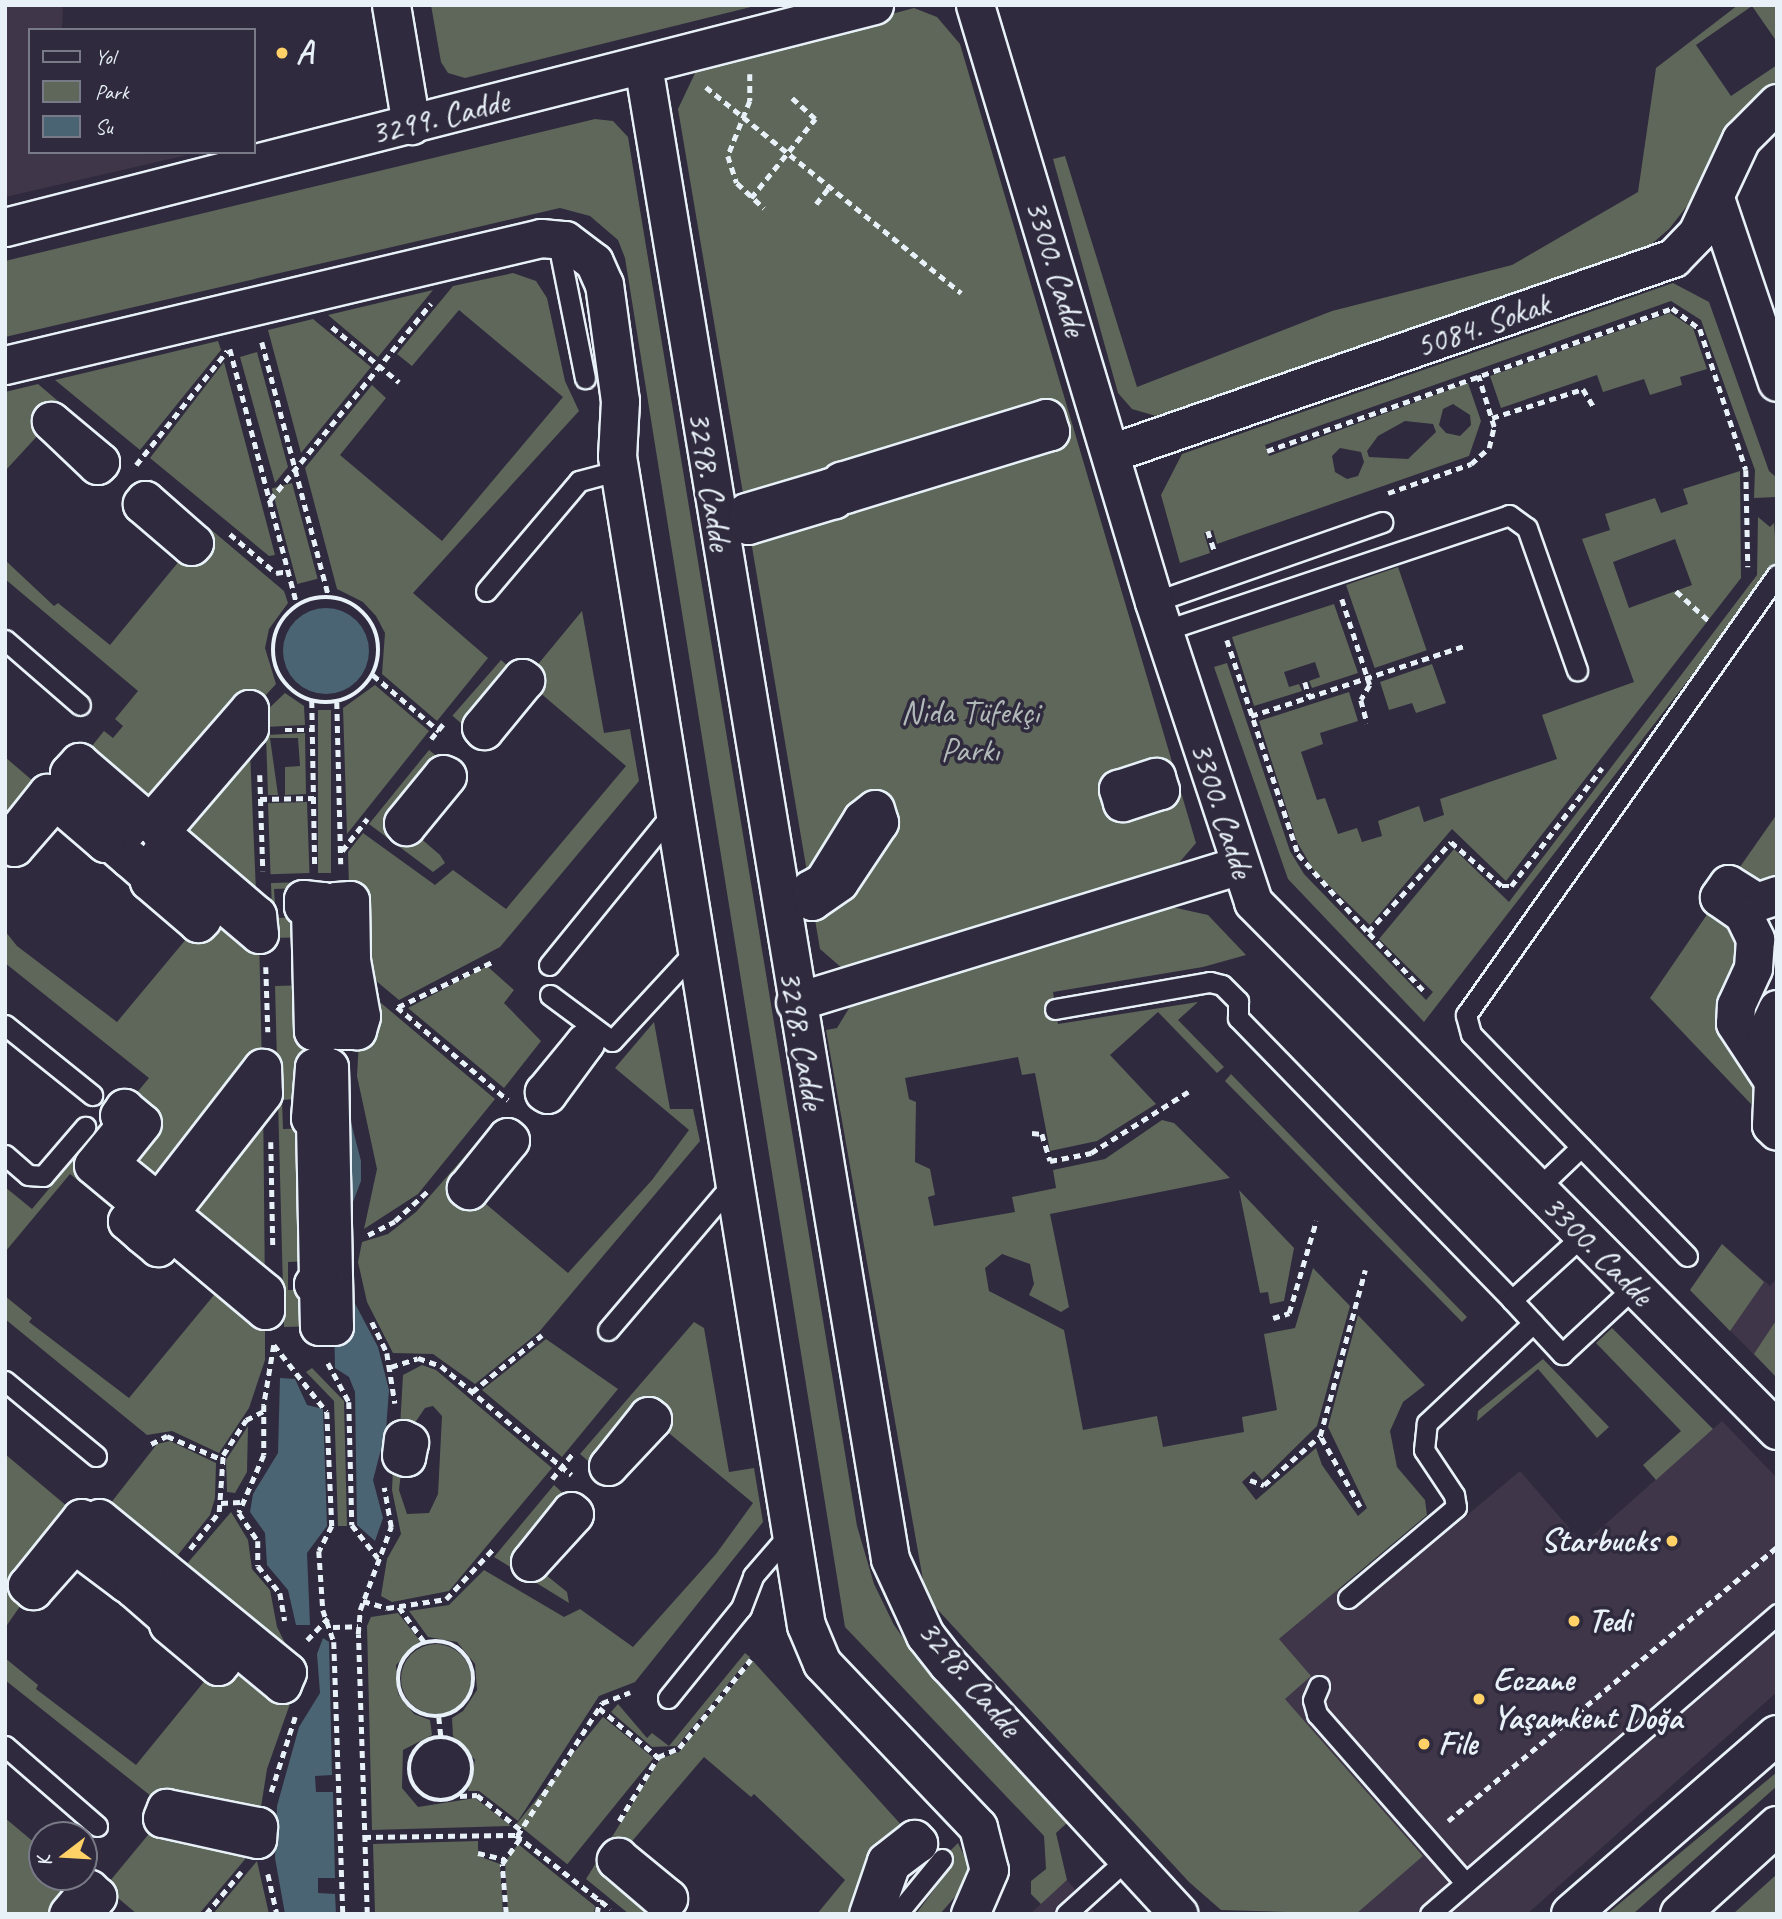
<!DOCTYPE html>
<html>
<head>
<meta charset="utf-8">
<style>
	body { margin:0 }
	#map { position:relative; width:1782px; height:1919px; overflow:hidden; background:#2f2a3d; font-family:Caveat,sans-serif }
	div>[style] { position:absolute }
	.built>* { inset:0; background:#40364a }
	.green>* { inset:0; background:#5e675a; transform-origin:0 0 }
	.round { border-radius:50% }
	.water>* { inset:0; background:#4b6473 }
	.path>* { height:4.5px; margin-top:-2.25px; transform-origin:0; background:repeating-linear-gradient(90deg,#e8f1f8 0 7px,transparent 0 12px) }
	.path>.ring { margin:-2.25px; padding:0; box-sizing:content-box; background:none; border:4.5px solid #e8f1f8; border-radius:50% }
	.roads { filter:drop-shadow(2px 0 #e8f1f8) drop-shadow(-2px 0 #e8f1f8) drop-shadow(0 2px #e8f1f8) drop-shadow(0 -2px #e8f1f8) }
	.lane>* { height:19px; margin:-9.5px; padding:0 9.5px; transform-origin:9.5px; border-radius:9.5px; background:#2f2a3d }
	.street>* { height:37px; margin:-18.5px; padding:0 18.5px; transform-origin:18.5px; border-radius:18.5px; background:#2f2a3d }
	.secondary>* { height:38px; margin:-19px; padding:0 19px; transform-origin:19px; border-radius:19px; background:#2f2a3d }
	.dots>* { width:19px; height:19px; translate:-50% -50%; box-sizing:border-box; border:4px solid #2f2a3d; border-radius:50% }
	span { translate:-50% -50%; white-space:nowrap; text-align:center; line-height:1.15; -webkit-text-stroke:7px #2f2a3d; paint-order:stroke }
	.poi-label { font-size:33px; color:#e8f1f8; font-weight:700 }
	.left { translate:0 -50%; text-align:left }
	.right { translate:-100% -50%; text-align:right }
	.street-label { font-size:33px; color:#e8f1f8 }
	.park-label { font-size:33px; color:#b1bab9 }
	.frame { position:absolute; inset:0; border:7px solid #e8f1f8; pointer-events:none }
	.legend { position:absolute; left:28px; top:28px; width:228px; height:126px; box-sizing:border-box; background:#2f2a3d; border:2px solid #797a88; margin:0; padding:9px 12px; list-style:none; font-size:21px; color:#e8f1f8 }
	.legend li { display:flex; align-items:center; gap:14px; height:35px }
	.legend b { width:35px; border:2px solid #797a88 }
	.north { position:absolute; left:28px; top:1821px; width:70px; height:70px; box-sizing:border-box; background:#2f2a3d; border:2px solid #797a88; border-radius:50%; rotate:253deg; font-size:19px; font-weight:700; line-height:28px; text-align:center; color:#e8f1f8 }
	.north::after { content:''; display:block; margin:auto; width:24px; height:32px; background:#ffd166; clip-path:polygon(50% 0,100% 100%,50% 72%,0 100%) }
</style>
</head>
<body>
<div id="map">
	<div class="built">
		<i style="clip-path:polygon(5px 5px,63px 5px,62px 30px,30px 30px,30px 152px,187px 155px,5px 197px)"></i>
		<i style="clip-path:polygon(1722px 1244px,1770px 1286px,1777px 1277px,1777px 1378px,1690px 1290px)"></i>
		<i style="clip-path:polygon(1722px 1421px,1777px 1478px,1777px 1692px,1527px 1914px,1356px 1914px,1423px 1856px,1284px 1698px,1279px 1639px,1340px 1588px,1357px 1607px,1520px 1471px,1583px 1544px)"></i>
		<i style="clip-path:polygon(1067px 1880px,1096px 1914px,1030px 1914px)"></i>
	</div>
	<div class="green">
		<i style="clip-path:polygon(431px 5px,759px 5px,465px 78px,448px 73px,441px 62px)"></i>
		<i style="clip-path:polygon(1738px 5px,1777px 5px,1777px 42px,1752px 6px,1696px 45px,1731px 96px,1777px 65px,1777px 88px,1715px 153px,1691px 201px,1669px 229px,1640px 254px,1163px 418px,1132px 409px,1118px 393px,1053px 159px,1065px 156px,1137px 387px,1332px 311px,1512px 265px,1638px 192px,1656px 68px)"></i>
		<i style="clip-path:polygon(914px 8px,937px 17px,960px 44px,1196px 843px,1178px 864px,843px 969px,820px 949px,678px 109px,696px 71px,712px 62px)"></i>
		<i style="clip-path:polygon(595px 119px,613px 121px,628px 137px,857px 1526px,874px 1584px,894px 1625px,921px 1663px,1067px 1823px,1056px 1833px,1067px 1880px,1041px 1904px,1031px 1894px,1031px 1881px,1046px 1869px,1044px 1836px,845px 1627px,625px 258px,618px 240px,590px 216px,560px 208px,5px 337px,5px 261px)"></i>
		<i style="clip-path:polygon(513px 273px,536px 281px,547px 298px,565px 381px,579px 411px,413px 593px,488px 658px,437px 721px,382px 674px,385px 633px,376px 616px,363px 602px,337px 589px,305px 468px,372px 385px,386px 398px,340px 455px,442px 541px,563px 397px,459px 310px,412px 366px,397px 354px,453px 286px)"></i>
		<i style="clip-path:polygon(evenodd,1673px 283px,1709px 302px,1769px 471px,1777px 478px,1777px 497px,1754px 498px,1755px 470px,1701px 320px,1671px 301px,1265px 445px,1269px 456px,1468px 383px,1481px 421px,1469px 456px,1217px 544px,1213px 530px,1204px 533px,1210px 553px,1180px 563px,1161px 495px,1182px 454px,1673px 283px,1453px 404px,1470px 415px,1471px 425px,1460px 436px,1446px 433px,1439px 425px,1443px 409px,1453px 404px,1673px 283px,1405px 421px,1433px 424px,1436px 432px,1408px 459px,1369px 457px,1367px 451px,1378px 436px,1405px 421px,1673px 283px,1340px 448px,1361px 452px,1364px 462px,1358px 476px,1347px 479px,1335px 472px,1332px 456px,1340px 448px)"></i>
		<i style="clip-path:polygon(433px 290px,378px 357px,328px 315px)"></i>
		<i style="clip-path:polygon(1670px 313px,1693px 328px,1707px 369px,1680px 377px,1682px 385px,1650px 395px,1644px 379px,1603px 392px,1597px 375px,1501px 408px,1490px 376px)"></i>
		<i style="clip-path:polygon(313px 319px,371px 367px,301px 453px,268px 330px)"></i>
		<i style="clip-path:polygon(218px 341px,221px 350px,140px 450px,55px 380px)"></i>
		<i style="clip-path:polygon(257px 352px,288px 467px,275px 483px,240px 357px)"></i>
		<i style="clip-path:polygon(224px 362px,275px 555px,269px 556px,150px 458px)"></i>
		<i style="clip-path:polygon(38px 384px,119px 453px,107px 468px,51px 421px,5px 471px,5px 392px)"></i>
		<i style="clip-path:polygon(evenodd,1740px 471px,1741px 578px,1506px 881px,1452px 829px,1370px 925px,1314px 871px,1297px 842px,1259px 721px,1349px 692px,1358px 721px,1320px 733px,1323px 744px,1301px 752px,1317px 800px,1325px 798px,1338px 834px,1357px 828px,1362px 842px,1382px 836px,1378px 821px,1419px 806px,1424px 822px,1444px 815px,1440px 799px,1557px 759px,1542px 715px,1634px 682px,1582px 539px,1610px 530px,1605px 514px,1655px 498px,1661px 513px,1688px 504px,1683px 489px,1740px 471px,1675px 539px,1692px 585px,1629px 608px,1613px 562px,1675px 539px)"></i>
		<i style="clip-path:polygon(151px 479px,284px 591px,288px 603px,269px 629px,265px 648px,276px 684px,150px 823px,79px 762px,104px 731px,113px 738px,123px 726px,115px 719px,138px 691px,5px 579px,5px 560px,54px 606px,58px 603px,110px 645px,194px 543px,138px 495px)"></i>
		<i style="left:292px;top:483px;width:99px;height:21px;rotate:75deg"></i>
		<i style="clip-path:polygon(1758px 517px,1770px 527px,1774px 523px,1777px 565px,1424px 1022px,1288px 879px,1214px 667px,1227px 663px,1290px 851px,1304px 874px,1426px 1000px,1433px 992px,1379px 939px,1454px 849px,1509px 902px,1757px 575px)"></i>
		<i style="left:1398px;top:567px;width:88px;height:55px;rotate:71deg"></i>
		<i style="clip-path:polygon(1334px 604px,1358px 673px,1312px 688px,1309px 681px,1320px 677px,1315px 662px,1284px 672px,1289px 687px,1299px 684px,1302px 691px,1254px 706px,1232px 637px)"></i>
		<i style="clip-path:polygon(582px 611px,604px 733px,630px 729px,639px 781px,500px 947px,399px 1000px,351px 960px,348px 852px,363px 833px,435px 885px,453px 870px,506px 909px,626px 766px,525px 680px)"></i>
		<i style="left:501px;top:660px;width:28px;height:74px;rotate:41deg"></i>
		<i style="clip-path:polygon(1432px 664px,1446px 703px,1416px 713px,1412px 703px,1389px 710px,1380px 682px)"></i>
		<i style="clip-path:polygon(375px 685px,429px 731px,347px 834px,343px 708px)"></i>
		<i style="clip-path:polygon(285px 693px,304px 706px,305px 725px,265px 727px,265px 712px)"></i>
		<i style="left:318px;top:710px;width:13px;height:163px"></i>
		<i style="clip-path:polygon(249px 728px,257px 915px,160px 832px)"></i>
		<i style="clip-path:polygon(305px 733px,306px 794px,285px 795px,285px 767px,300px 766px,298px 738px,270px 738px,278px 795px,268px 795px,266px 735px)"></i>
		<i style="clip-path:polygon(429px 750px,449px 766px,403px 823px,440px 855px,445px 863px,433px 872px,369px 824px)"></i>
		<i style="clip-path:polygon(5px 757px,47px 793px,5px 857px)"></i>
		<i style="left:307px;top:802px;width:71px;height:39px;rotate:88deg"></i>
		<i style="clip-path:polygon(1777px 814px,1777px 895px,1728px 884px)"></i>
		<i style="clip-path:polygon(309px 882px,302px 888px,274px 889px,276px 918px,304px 917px,311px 937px,273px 938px,271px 883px)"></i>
		<i style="clip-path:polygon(1719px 897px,1743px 914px,1736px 1005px,1771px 1125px,1650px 998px)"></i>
		<i style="clip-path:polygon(1163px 905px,1208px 915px,1246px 955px,1203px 967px,1053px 992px,1058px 1024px,1198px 1002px,1178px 1020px,1224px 1067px,1217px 1073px,1158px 1012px,1110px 1055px,1156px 1104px,1097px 1141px,1050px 1151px,1035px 1073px,1022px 1075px,1018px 1057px,905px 1078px,909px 1099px,916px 1102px,915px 1162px,930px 1169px,935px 1195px,928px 1197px,934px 1226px,1015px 1212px,1012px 1197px,1056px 1188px,1053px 1170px,1105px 1159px,1162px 1120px,1174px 1123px,1230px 1178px,1050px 1214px,1069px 1307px,1061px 1312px,1029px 1295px,1034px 1284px,1030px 1264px,1002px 1254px,985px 1268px,989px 1291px,1064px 1330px,1083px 1430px,1157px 1416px,1163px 1447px,1244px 1432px,1242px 1417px,1277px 1410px,1264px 1334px,1295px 1328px,1313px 1268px,1350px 1306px,1317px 1426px,1262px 1480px,1254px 1471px,1242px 1482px,1256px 1500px,1316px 1448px,1322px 1465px,1358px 1516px,1367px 1508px,1328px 1427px,1358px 1315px,1425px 1385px,1403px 1402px,1390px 1431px,1397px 1467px,1425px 1500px,1427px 1515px,1279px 1639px,1311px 1676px,1285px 1699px,1423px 1856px,1356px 1914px,1221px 1910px,1189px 1882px,926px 1597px,826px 1030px,837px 1028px,854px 1000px)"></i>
		<i style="clip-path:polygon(202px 920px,259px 934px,262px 1068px,158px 1202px,110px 1163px,124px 1108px,149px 1078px,5px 963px,5px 931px,17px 946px,117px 1022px)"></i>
		<i style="clip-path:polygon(487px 966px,514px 990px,504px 1003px,541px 1041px,504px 1088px,408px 1008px)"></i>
		<i style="clip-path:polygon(312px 985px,309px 1098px,282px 1100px,283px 1129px,310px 1128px,312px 1261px,288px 1262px,288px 1290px,313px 1290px,319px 1326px,284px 1327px,275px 986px)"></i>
		<i style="clip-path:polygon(362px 987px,495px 1099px,418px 1194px,364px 1229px,377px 1169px,357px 1076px)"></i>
		<i style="clip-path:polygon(654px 1022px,670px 1109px,693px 1109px,700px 1141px,539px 1332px,475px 1384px,433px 1354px,393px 1353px,367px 1302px,358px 1262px,362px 1242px,388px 1234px,416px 1212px,498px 1118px,512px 1131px,467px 1188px,568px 1273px,652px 1180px,689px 1130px,615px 1068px)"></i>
		<i style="clip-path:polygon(1231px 1074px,1467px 1317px,1462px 1322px,1225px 1081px)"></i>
		<i style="clip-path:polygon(263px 1093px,265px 1292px,169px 1213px)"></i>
		<i style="clip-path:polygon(95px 1134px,127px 1221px,70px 1174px,5px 1252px,5px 1187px,32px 1209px)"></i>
		<i style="clip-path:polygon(1239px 1190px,1294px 1248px,1284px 1301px,1270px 1304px,1268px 1292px,1260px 1293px)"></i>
		<i style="clip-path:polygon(1722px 1244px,1764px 1282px,1730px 1331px,1690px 1290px)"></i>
		<i style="clip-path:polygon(158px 1247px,265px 1310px,265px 1360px,249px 1408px,219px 1453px,172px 1431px,147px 1435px,5px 1319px,5px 1296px,32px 1318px,29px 1322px,129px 1398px,214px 1295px)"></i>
		<i style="clip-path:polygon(1777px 1319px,1777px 1378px,1754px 1354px)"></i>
		<i style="clip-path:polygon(694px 1322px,704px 1328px,729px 1472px,754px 1468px,763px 1522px,635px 1682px,599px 1696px,518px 1821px,479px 1791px,468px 1791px,475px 1760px,453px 1736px,452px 1718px,463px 1711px,477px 1690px,475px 1664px,457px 1642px,428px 1637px,409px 1611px,449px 1605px,484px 1570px,564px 1617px,580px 1609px,633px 1647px,716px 1554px,753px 1503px,652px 1419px,602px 1473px,580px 1454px)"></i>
		<i style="clip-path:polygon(1612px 1328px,1713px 1429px,1656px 1480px,1643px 1465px,1681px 1431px,1596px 1343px)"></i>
		<i style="clip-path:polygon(546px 1339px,618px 1389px,562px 1457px,482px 1390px)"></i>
		<i style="clip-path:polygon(1543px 1359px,1609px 1427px,1597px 1438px,1538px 1369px,1477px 1421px,1478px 1411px)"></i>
		<i style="clip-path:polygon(422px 1365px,436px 1370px,552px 1468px,449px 1591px,392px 1602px,381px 1596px,387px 1559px,401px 1534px,392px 1490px,393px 1468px,402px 1464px,399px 1490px,407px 1514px,429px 1513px,438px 1494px,442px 1416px,433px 1406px,425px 1408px,410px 1430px,400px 1427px,403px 1375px)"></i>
		<i style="clip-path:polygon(312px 1368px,344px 1401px,347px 1526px,338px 1526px,334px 1401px,306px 1372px)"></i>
		<i style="clip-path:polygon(248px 1426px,247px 1472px,235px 1493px,227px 1492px,226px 1460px)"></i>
		<i style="clip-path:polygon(170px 1441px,216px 1463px,215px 1498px,210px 1515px,165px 1571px,99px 1518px,157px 1444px)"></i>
		<i style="clip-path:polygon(5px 1454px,81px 1518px,5px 1628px)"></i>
		<i style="clip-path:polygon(554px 1485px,576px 1505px,530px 1562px,567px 1592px,569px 1603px,494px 1557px)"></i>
		<i style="clip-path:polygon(231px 1512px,248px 1540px,252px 1569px,270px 1590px,277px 1627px,291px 1655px,174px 1579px)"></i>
		<i style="clip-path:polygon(398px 1613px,420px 1641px,396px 1665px,398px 1694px,414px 1714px,430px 1720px,432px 1735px,403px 1750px,402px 1788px,418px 1807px,475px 1798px,511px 1826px,372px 1830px,367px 1626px,371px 1617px)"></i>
		<i style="clip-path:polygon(171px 1621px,292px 1698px,267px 1769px,258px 1826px,166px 1808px,5px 1680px,5px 1658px,38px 1685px,36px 1689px,136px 1765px,220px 1662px)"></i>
		<i class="round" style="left:401px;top:1644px;width:70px;height:70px"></i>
		<i style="clip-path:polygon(745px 1653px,750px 1657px,677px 1746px,652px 1747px,611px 1712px,618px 1704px,647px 1738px,652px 1733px,669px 1746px)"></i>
		<i style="clip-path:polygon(753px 1661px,914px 1839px,868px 1914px,817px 1914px,845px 1880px,754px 1794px,751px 1797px,704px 1757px,616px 1860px,667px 1914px,629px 1914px,586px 1879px,660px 1759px,679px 1752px)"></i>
		<i style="left:603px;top:1717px;width:65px;height:137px;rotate:39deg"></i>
		<i style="clip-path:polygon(1777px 1772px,1777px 1786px,1633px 1914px,1607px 1914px)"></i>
		<i style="clip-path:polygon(5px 1818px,42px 1849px,42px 1877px,75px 1877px,89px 1889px,68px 1914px,5px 1914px)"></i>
		<i style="clip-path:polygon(162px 1818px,257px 1845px,199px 1914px,137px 1914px,105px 1887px)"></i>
		<i style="clip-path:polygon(478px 1841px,478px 1856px,500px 1864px,503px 1914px,375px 1914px,373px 1844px)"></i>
		<i style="clip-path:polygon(958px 1843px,970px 1868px,968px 1882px,940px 1914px,916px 1914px,950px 1868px,942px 1859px)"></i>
		<i style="clip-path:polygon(518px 1844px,595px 1906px,594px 1914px,508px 1914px,505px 1862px)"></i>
		<i style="clip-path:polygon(257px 1861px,269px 1914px,213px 1914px)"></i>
		<i style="clip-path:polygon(1777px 1874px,1777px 1914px,1733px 1914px)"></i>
	</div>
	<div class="water">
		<i class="round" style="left:283px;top:608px;width:86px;height:86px"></i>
		<i style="clip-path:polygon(345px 1099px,361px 1161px,361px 1181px,348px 1215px,351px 1296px,378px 1347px,389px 1390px,386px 1430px,373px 1480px,383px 1518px,375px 1541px,357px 1525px,355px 1392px,349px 1377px,335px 1368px,330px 1138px)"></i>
		<i style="clip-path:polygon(280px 1378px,295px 1379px,307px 1405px,323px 1409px,327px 1526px,307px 1553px,310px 1625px,296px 1625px,288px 1590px,267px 1565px,265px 1533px,250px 1512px,253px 1494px,278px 1453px)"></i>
		<i style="clip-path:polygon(323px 1638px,329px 1642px,332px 1775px,315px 1776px,316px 1792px,333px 1792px,335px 1878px,318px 1878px,318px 1893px,335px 1894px,336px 1914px,285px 1914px,275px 1858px,277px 1806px,299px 1727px,320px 1693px,317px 1654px)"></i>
	</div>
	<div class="path">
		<i style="left:750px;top:74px;width:27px;rotate:90deg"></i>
		<i style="left:750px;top:101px;width:59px;rotate:111.8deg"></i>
		<i style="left:728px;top:156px;width:28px;rotate:72deg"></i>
		<i style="left:737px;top:183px;width:37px;rotate:43deg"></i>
		<i style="left:706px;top:87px;width:328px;rotate:38.9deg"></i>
		<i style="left:751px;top:198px;width:102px;rotate:-51deg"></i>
		<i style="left:815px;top:119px;width:31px;rotate:-138deg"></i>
		<i style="left:816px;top:204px;width:23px;rotate:-52deg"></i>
		<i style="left:332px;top:327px;width:87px;rotate:39.4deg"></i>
		<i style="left:262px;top:342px;width:264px;rotate:75.3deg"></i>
		<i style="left:230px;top:349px;width:265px;rotate:75.3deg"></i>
		<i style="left:1492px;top:418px;width:96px;rotate:-17.7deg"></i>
		<i style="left:1583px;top:389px;width:21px;rotate:59deg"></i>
		<i style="left:1267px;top:451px;width:430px;rotate:-19.4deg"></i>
		<i style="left:1672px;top:308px;width:35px;rotate:37deg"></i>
		<i style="left:1700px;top:329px;width:148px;rotate:71.9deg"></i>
		<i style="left:1746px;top:470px;width:97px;rotate:88.8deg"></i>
		<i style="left:136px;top:465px;width:146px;rotate:-51.4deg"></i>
		<i style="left:1388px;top:493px;width:88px;rotate:-19.3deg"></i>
		<i style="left:1471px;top:464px;width:24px;rotate:-42deg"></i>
		<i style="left:1489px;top:448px;width:22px;rotate:-77deg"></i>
		<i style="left:1494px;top:427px;width:54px;rotate:-107.1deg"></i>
		<i style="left:270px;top:500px;width:254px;rotate:-50.7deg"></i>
		<i style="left:1208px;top:531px;width:20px;rotate:72deg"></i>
		<i style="left:230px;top:534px;width:60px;rotate:40.3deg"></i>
		<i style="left:276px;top:573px;width:12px;rotate:-9deg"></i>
		<i style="left:1676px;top:591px;width:45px;rotate:42.3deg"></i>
		<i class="ring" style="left:273px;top:597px;width:101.5px;height:101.5px"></i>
		<i style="left:1342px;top:599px;width:90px;rotate:72deg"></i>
		<i style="left:1370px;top:685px;width:17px;rotate:121deg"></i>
		<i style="left:1361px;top:700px;width:24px;rotate:75deg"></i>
		<i style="left:1227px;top:640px;width:225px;rotate:71.6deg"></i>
		<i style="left:1298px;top:854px;width:105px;rotate:48.1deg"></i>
		<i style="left:1368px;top:932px;width:122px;rotate:-47.3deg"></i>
		<i style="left:1451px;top:842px;width:67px;rotate:40.8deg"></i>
		<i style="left:1502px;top:886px;width:9px"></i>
		<i style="left:1511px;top:886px;width:149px;rotate:-52.4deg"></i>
		<i style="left:373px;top:675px;width:87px;rotate:40.3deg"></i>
		<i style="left:1305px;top:682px;width:15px;rotate:74deg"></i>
		<i style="left:312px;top:701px;width:164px;rotate:89deg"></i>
		<i style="left:337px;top:702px;width:162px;rotate:88.6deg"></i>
		<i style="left:1251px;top:716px;width:227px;rotate:-18.2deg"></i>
		<i style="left:285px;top:730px;width:27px"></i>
		<i style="left:431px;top:739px;width:19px;rotate:-51deg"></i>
		<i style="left:260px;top:775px;width:96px;rotate:88.2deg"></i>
		<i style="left:260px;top:799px;width:54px;rotate:-1.1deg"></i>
		<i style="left:342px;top:851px;width:41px;rotate:-52deg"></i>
		<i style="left:1369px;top:933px;width:83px;rotate:46.5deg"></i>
		<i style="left:266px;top:967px;width:65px;rotate:88.2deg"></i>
		<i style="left:397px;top:1007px;width:145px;rotate:40deg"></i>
		<i style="left:398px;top:1007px;width:106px;rotate:-25.6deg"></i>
		<i style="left:1032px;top:1133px;width:10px;rotate:6deg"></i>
		<i style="left:1042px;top:1134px;width:28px;rotate:73deg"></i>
		<i style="left:1050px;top:1161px;width:42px;rotate:-11deg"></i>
		<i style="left:1091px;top:1153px;width:115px;rotate:-32.2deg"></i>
		<i style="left:271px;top:1142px;width:107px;rotate:88.9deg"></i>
		<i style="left:368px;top:1235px;width:30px;rotate:-27deg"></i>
		<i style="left:395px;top:1221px;width:47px;rotate:-42.4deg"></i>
		<i style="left:1273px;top:1318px;width:17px;rotate:-17deg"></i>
		<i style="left:1289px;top:1313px;width:96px;rotate:-73.6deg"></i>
		<i style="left:372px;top:1322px;width:34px;rotate:64deg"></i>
		<i style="left:387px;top:1353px;width:51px;rotate:80.9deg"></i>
		<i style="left:274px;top:1345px;width:61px;rotate:99.5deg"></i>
		<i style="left:264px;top:1405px;width:50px;rotate:90deg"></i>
		<i style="left:264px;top:1455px;width:63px;rotate:113.3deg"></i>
		<i style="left:239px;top:1513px;width:34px;rotate:56deg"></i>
		<i style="left:258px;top:1541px;width:25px;rotate:90deg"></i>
		<i style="left:258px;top:1566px;width:35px;rotate:51deg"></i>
		<i style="left:280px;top:1593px;width:28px;rotate:80deg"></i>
		<i style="left:274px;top:1345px;width:85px;rotate:51.7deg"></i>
		<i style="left:327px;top:1412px;width:114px;rotate:87.5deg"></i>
		<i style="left:332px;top:1526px;width:28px;rotate:117deg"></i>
		<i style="left:319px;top:1551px;width:59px;rotate:86.1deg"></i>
		<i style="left:323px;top:1610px;width:34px;rotate:71deg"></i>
		<i style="left:334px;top:1642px;width:272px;rotate:88.1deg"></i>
		<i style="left:328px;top:1363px;width:44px;rotate:61.7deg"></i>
		<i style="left:349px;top:1402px;width:123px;rotate:88.6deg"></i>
		<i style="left:352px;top:1525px;width:42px;rotate:51.8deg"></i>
		<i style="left:391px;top:1367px;width:28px;rotate:-18deg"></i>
		<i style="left:418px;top:1358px;width:24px;rotate:19deg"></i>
		<i style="left:441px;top:1366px;width:170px;rotate:39.8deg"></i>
		<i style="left:472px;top:1392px;width:90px;rotate:-39.2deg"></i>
		<i style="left:151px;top:1444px;width:18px;rotate:-27deg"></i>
		<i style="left:167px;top:1436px;width:59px;rotate:23.1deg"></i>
		<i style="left:552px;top:1479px;width:33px;rotate:-51deg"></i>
		<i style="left:1250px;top:1480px;width:15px;rotate:20deg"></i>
		<i style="left:1264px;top:1485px;width:74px;rotate:-41.2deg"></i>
		<i style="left:221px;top:1503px;width:19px;rotate:-3deg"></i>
		<i style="left:1360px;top:1507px;width:81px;rotate:-119.4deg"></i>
		<i style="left:1320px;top:1436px;width:172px;rotate:-74.8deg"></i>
		<i style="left:190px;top:1549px;width:47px;rotate:-51.9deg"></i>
		<i style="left:219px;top:1512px;width:57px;rotate:-86deg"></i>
		<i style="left:223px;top:1455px;width:42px;rotate:-56.7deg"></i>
		<i style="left:246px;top:1420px;width:20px;rotate:-27deg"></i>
		<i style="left:363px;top:1601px;width:25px;rotate:16deg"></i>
		<i style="left:387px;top:1608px;width:60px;rotate:-8.7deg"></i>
		<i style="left:446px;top:1599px;width:71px;rotate:-46.7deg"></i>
		<i style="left:399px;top:1607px;width:44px;rotate:54.2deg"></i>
		<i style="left:333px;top:1627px;width:25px;rotate:-2deg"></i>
		<i style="left:307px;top:1640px;width:30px;rotate:-46deg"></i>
		<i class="ring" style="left:398px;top:1641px;width:71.5px;height:71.5px"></i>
		<i style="left:599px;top:1708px;width:77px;rotate:39.7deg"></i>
		<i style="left:439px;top:1717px;width:20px;rotate:84deg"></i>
		<i class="ring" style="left:409px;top:1737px;width:59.5px;height:59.5px"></i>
		<i style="left:271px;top:1792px;width:79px;rotate:-72.3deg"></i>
		<i style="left:460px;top:1796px;width:17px;rotate:-3deg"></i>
		<i style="left:477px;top:1795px;width:56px;rotate:38.5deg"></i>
		<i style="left:619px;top:1821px;width:75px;rotate:-58.6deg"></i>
		<i style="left:658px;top:1757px;width:23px;rotate:-23deg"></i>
		<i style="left:679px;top:1748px;width:114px;rotate:-51deg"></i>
		<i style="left:1448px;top:1821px;width:428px;rotate:-39.8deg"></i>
		<i style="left:517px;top:1836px;width:158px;rotate:-57.4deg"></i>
		<i style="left:602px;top:1703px;width:30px;rotate:-21deg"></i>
		<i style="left:364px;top:1837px;width:152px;rotate:-0.8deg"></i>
		<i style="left:516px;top:1835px;width:120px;rotate:37.9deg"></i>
		<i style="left:478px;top:1853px;width:27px;rotate:13deg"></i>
		<i style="left:268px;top:1874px;width:41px;rotate:77.3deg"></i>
		<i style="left:206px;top:1914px;width:55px;rotate:-50.2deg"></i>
		<i style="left:367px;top:1914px;width:280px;rotate:-91.8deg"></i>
		<i style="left:358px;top:1634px;width:24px;rotate:-85deg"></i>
		<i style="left:360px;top:1610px;width:89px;rotate:-69.5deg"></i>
		<i style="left:391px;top:1527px;width:40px;rotate:-100deg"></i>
		<i style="left:506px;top:1914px;width:50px;rotate:-94.6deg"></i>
		<i style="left:502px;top:1864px;width:33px;rotate:-55deg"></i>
		<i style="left:597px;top:1914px;width:15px;rotate:-82deg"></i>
	</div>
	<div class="roads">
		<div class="lane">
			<i style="left:557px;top:238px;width:143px;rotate:78.7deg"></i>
			<i style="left:486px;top:591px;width:144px;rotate:-49.8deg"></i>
			<i style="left:579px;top:481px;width:42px;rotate:-15deg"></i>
			<i style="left:1154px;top:602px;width:242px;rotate:-19.3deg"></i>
			<i style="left:1163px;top:631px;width:365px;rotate:-18.5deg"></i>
			<i style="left:1509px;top:515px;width:22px;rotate:36deg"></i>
			<i style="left:1527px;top:528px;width:151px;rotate:70.6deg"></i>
			<i style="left:5px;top:640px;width:99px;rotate:40.9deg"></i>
			<i style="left:549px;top:965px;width:198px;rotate:-50.9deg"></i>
			<i style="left:550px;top:995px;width:77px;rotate:36.6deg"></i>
			<i style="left:612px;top:1041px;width:125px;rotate:-47.3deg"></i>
			<i style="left:1055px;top:1009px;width:157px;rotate:-9.9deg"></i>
			<i style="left:1210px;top:982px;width:12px;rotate:14deg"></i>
			<i style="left:1222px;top:985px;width:23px;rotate:45deg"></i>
			<i style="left:1238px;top:1001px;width:17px;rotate:90deg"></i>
			<i style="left:1238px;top:1018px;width:393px;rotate:45.8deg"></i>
			<i style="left:5px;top:1025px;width:112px;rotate:38.8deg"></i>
			<i style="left:5px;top:1155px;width:30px;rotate:41deg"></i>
			<i style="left:28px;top:1175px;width:15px;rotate:4deg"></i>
			<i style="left:43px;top:1176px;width:65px;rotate:-49.4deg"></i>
			<i style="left:1536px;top:1190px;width:62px;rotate:-43.7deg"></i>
			<i style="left:1582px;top:1236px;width:95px;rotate:137.6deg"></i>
			<i style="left:1512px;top:1300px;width:74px;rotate:47.2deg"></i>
			<i style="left:1562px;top:1354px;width:97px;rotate:-42.9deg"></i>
			<i style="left:1687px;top:1256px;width:310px;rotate:-134.2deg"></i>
			<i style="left:1471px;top:1034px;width:20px;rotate:-105deg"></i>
			<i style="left:1466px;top:1015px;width:539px;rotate:-54.75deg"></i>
			<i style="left:608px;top:1330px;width:194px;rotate:-49.6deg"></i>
			<i style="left:5px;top:1381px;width:118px;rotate:39.5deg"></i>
			<i style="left:1348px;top:1598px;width:141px;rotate:-40.1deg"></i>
			<i style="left:1456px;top:1507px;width:12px;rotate:-99deg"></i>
			<i style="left:1454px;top:1495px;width:54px;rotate:-123.7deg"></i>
			<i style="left:1424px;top:1450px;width:27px;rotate:-84deg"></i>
			<i style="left:1427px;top:1423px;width:146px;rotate:-43.3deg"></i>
			<i style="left:1319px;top:1686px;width:15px;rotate:113deg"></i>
			<i style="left:1313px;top:1700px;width:15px;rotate:74deg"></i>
			<i style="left:1317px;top:1714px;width:221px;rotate:48.7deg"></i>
			<i style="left:668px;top:1698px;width:116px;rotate:-51deg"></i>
			<i style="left:741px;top:1608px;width:34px;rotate:-69deg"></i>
			<i style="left:753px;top:1576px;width:58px;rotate:-49.2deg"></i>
			<i style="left:5px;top:1746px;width:122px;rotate:41deg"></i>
			<i style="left:897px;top:1914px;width:71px;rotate:-50.7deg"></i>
			<i style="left:1066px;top:1914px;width:85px;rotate:-42.1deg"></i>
			<i style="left:1430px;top:1914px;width:459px;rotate:-40.8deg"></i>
		</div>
		<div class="street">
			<i style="left:391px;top:5px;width:122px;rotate:80.5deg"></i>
			<i style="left:975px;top:5px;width:623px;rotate:73.31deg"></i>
			<i style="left:1154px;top:602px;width:316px;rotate:71.7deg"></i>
			<i style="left:1253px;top:902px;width:744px;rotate:45.22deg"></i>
			<i style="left:643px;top:65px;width:1514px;rotate:80.61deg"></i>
			<i style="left:890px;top:1559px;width:84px;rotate:65.3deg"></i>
			<i style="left:925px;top:1635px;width:37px;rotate:52deg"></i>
			<i style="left:948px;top:1664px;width:340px;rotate:47.3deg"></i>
			<i style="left:1715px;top:198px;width:194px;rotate:71.4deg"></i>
			<i style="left:5px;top:227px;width:897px;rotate:-14.33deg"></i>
			<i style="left:5px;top:365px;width:551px;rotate:-13.33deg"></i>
			<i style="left:541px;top:238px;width:24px;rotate:5deg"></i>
			<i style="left:565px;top:240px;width:36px;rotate:37deg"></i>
			<i style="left:594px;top:262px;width:24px;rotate:66deg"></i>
			<i style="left:604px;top:284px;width:118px;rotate:82.2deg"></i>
			<i style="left:620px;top:401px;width:55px;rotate:93.1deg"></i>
			<i style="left:617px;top:456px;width:1184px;rotate:80.82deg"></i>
			<i style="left:806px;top:1625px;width:41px;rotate:67.2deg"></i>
			<i style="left:822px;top:1663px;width:226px;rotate:46.4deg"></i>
			<i style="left:978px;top:1827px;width:44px;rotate:75.7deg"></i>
			<i style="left:989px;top:1870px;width:48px;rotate:113.4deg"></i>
			<i style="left:1046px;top:418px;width:14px;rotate:73deg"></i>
			<i style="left:1050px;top:431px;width:214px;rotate:162.9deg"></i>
			<i style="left:845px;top:494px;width:14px;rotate:-107deg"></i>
			<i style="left:841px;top:481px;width:214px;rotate:-17.1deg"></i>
			<i style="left:51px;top:421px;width:64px;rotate:39.9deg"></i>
			<i style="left:100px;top:462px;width:4px;rotate:135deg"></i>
			<i style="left:97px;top:465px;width:64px;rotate:-136.3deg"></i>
			<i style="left:1111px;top:453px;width:595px;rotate:-19.14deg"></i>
			<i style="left:1673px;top:258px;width:35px;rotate:-46deg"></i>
			<i style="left:1697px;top:233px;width:104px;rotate:-64.9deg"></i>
			<i style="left:1741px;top:139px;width:51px;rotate:-45deg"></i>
			<i style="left:830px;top:487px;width:13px;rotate:72deg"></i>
			<i style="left:834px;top:499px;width:90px;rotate:163.2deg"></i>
			<i style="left:748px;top:525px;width:13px;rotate:-99deg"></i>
			<i style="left:746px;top:512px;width:88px;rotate:-16.6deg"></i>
			<i style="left:145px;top:500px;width:65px;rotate:41.3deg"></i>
			<i style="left:194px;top:543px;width:4px;rotate:135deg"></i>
			<i style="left:191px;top:546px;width:65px;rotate:-139.4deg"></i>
			<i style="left:142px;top:504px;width:5px;rotate:-53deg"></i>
			<i style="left:522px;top:678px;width:4px;rotate:34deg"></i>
			<i style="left:525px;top:680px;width:65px;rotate:129.4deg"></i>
			<i style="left:484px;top:730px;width:4px;rotate:-135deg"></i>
			<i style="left:481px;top:727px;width:64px;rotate:-50.1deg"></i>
			<i style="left:249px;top:709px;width:19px;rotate:90deg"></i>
			<i style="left:249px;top:728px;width:137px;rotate:130.6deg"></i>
			<i style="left:160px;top:832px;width:128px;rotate:40.6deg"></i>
			<i style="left:257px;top:915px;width:19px;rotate:84deg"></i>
			<i style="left:259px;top:934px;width:127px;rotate:-139.8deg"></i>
			<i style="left:162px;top:852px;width:26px;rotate:130deg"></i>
			<i style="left:145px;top:872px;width:20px;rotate:-139deg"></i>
			<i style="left:130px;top:859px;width:21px;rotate:-139deg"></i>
			<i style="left:114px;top:845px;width:26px;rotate:-50deg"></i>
			<i style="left:131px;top:825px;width:81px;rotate:-140deg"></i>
			<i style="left:69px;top:773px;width:15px;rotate:-48deg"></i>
			<i style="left:79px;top:762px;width:94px;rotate:40.7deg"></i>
			<i style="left:150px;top:823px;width:151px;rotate:-49deg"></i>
			<i style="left:443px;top:774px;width:4px;rotate:27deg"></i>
			<i style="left:447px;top:776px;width:65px;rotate:129.4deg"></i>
			<i style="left:406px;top:826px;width:4px;rotate:-135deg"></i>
			<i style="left:403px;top:823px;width:63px;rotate:-50.8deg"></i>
			<i style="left:1156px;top:777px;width:14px;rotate:73deg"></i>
			<i style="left:1160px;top:790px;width:40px;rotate:162deg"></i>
			<i style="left:1122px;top:802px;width:14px;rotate:-107deg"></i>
			<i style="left:1118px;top:789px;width:40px;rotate:-18deg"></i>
			<i style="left:47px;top:793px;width:6px"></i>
			<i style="left:53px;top:793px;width:72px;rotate:43.9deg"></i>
			<i style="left:105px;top:843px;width:66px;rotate:-139.3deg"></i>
			<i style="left:55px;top:800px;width:62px;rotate:131.1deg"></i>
			<i style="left:14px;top:847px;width:8px;rotate:-140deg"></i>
			<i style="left:8px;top:842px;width:63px;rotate:-51.5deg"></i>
			<i style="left:875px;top:809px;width:14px;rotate:73deg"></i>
			<i style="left:879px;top:822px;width:72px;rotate:123.7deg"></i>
			<i style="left:839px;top:882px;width:33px;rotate:145deg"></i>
			<i style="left:812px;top:901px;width:12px;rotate:-99deg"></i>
			<i style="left:810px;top:889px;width:15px;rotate:-28deg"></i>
			<i style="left:823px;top:882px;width:74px;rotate:-58.2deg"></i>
			<i style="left:862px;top:819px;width:16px;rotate:-38deg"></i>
			<i style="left:152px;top:877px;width:65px;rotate:40deg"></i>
			<i style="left:202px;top:919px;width:6px;rotate:135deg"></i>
			<i style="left:198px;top:923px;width:65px;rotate:-139.4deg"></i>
			<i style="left:149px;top:881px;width:5px;rotate:-53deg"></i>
			<i style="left:1777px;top:895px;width:21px;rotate:161deg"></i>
			<i style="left:1757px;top:902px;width:34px;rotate:-148deg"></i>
			<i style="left:1728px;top:884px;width:16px;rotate:125deg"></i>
			<i style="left:1719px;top:897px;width:29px;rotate:35deg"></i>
			<i style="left:1743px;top:914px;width:28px;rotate:64deg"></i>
			<i style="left:1755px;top:939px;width:29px;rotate:94deg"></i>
			<i style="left:1753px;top:968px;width:41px;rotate:114.7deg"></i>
			<i style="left:1736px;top:1005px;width:18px;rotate:93deg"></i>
			<i style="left:1735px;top:1023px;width:69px;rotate:56.8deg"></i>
			<i style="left:1773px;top:1081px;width:44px;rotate:92.6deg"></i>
			<i style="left:1771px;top:1125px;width:8px;rotate:45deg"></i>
			<i style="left:303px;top:899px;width:20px;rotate:6deg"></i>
			<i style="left:323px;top:901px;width:130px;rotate:88.2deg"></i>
			<i style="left:327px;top:1031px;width:14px;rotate:180deg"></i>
			<i style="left:313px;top:1031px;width:125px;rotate:-91.4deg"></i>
			<i style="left:310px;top:906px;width:7px;rotate:180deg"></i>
			<i style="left:303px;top:906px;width:7px;rotate:-90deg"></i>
			<i style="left:350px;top:900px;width:60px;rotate:89deg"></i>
			<i style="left:351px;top:960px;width:57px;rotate:79.9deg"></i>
			<i style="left:361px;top:1016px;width:15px;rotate:106deg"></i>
			<i style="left:357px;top:1030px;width:18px;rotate:180deg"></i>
			<i style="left:339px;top:1030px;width:129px;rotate:-91.3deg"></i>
			<i style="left:336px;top:901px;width:14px;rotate:-4deg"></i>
			<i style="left:795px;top:1002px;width:463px;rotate:-17.1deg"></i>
			<i style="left:1777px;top:1009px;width:29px;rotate:115deg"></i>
			<i style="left:1765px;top:1035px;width:33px;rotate:69deg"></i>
			<i style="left:585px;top:1042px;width:64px;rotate:126.2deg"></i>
			<i style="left:547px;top:1094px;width:4px;rotate:-146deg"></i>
			<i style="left:544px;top:1092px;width:65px;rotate:-50.6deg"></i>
			<i style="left:314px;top:1067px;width:15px"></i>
			<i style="left:329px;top:1067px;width:259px;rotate:88.9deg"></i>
			<i style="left:334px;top:1326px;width:15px;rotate:180deg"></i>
			<i style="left:319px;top:1326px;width:42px;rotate:-91.4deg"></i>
			<i style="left:318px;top:1284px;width:5px;rotate:180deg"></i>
			<i style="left:313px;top:1284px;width:9px;rotate:-54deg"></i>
			<i style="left:318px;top:1277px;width:159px;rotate:-91.1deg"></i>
			<i style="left:315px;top:1118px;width:5px;rotate:180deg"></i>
			<i style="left:310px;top:1118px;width:51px;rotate:-85.5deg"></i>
			<i style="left:262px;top:1068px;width:25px;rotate:88deg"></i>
			<i style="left:263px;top:1093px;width:152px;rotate:128.1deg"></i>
			<i style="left:169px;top:1213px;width:124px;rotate:39.5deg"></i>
			<i style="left:265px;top:1292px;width:18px;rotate:90deg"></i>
			<i style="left:265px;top:1310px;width:123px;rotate:-140deg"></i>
			<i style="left:171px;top:1231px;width:21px;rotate:129deg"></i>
			<i style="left:158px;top:1247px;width:21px;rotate:-141deg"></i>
			<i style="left:142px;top:1234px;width:20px;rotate:-139deg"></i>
			<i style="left:127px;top:1221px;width:21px;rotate:-53deg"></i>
			<i style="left:140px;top:1204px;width:61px;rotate:-140.3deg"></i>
			<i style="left:93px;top:1165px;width:55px;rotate:-50.9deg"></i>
			<i style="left:128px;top:1122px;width:11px;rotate:-142deg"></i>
			<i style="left:119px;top:1115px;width:9px;rotate:-54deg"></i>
			<i style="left:124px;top:1108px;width:23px;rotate:40deg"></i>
			<i style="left:142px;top:1123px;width:51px;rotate:128.7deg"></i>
			<i style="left:110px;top:1163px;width:62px;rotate:39.1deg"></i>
			<i style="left:158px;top:1202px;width:170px;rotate:-52.2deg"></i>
			<i style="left:507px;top:1137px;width:4px;rotate:45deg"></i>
			<i style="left:510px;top:1140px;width:65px;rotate:129.4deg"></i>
			<i style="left:469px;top:1190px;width:4px;rotate:-146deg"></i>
			<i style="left:466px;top:1188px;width:65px;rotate:-51.2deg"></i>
			<i style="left:648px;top:1416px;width:5px;rotate:37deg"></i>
			<i style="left:652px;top:1419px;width:64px;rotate:133.1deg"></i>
			<i style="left:608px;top:1466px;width:64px;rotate:-51.3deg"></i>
			<i style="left:403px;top:1439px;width:7px;rotate:27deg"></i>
			<i style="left:409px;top:1442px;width:15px;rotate:101deg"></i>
			<i style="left:406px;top:1457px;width:5px;rotate:-158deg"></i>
			<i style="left:401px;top:1455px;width:16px;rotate:-83deg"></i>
			<i style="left:571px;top:1511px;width:4px;rotate:45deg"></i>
			<i style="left:574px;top:1514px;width:65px;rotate:132.5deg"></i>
			<i style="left:530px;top:1562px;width:65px;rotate:-51.2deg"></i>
			<i style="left:81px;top:1518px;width:11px;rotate:38deg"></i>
			<i style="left:90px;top:1525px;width:21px;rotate:129deg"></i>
			<i style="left:77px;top:1541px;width:65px;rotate:40.6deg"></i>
			<i style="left:126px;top:1583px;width:65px;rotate:-143.1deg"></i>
			<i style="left:74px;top:1544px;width:62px;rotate:131.7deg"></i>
			<i style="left:33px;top:1590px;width:8px;rotate:-140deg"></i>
			<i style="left:27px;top:1585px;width:86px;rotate:-51.1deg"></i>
			<i style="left:99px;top:1518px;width:243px;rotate:39.3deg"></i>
			<i style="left:287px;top:1672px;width:13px;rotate:113deg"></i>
			<i style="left:282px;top:1684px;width:135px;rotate:-140.4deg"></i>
			<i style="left:178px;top:1598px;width:22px;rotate:129deg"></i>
			<i style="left:164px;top:1615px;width:41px;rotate:-138.9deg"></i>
			<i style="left:133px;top:1588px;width:21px;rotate:-51deg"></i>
			<i style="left:146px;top:1572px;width:70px;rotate:-140.2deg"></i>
			<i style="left:92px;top:1527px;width:11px;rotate:-52deg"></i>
			<i style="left:171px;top:1621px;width:65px;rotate:39.4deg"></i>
			<i style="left:221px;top:1662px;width:5px;rotate:127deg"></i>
			<i style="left:218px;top:1666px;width:65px;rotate:-140deg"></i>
			<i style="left:168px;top:1624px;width:4px;rotate:-45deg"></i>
			<i style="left:166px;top:1808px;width:94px;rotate:11.1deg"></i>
			<i style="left:258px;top:1826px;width:13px;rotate:94deg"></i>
			<i style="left:257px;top:1839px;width:97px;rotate:-167.5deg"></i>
			<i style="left:162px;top:1818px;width:11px;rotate:-68deg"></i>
			<i style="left:618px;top:1857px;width:65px;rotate:39.4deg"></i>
			<i style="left:668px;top:1898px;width:5px;rotate:127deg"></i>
			<i style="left:665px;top:1902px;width:65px;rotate:-139.4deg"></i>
			<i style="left:616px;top:1860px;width:4px;rotate:-56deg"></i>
			<i style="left:68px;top:1914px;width:33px;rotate:-50deg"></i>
			<i style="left:89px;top:1889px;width:11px;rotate:41deg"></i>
			<i style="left:97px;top:1896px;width:22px;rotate:126deg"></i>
			<i style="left:868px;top:1914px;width:56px;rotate:-71.2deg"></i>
			<i style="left:886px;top:1861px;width:36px;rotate:-38deg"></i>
			<i style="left:914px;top:1839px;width:6px;rotate:45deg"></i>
			<i style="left:918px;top:1843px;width:34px;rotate:143deg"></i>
			<i style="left:891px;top:1863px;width:54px;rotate:109.4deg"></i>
		</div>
		<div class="secondary">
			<i style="left:1571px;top:1914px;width:273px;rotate:-41deg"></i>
			<i style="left:1680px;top:1914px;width:131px;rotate:-42.2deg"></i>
		</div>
	</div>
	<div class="dots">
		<i style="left:282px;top:53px;background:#ffd166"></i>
		<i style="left:1672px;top:1541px;background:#ffd166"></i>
		<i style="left:1574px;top:1621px;background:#ffd166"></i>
		<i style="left:1479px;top:1699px;background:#ffd166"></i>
		<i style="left:1424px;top:1744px;background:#ffd166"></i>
	</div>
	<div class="poi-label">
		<span class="left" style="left:296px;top:53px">A</span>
		<span class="right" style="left:1658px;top:1541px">Starbucks</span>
		<span class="left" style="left:1588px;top:1621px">Tedi</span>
		<span class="left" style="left:1493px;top:1699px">Eczane<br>Yaşamkent Doğa</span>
		<span class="left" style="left:1438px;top:1744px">File</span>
	</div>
	<div class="street-label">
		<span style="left:440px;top:118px;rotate:-14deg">3299. Cadde</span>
		<span style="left:1055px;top:268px;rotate:73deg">3300. Cadde</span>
		<span style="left:1483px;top:326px;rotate:-19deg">5084. Sokak</span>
		<span style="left:709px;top:481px;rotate:81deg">3298. Cadde</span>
		<span style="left:1221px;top:810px;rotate:72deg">3300. Cadde</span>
		<span style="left:801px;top:1040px;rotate:80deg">3298. Cadde</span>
		<span style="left:1597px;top:1251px;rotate:45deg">3300. Cadde</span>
		<span style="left:969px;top:1679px;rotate:50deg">3298. Cadde</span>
	</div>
	<div class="park-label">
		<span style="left:970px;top:732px">Nida Tüfekçi<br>Parkı</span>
	</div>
	<div class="frame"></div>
	<ul class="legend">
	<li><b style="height:9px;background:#2f2a3d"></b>Yol</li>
	<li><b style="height:19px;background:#5e675a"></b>Park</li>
	<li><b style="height:19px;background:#4b6473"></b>Su</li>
	</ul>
	<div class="north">K</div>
</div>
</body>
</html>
